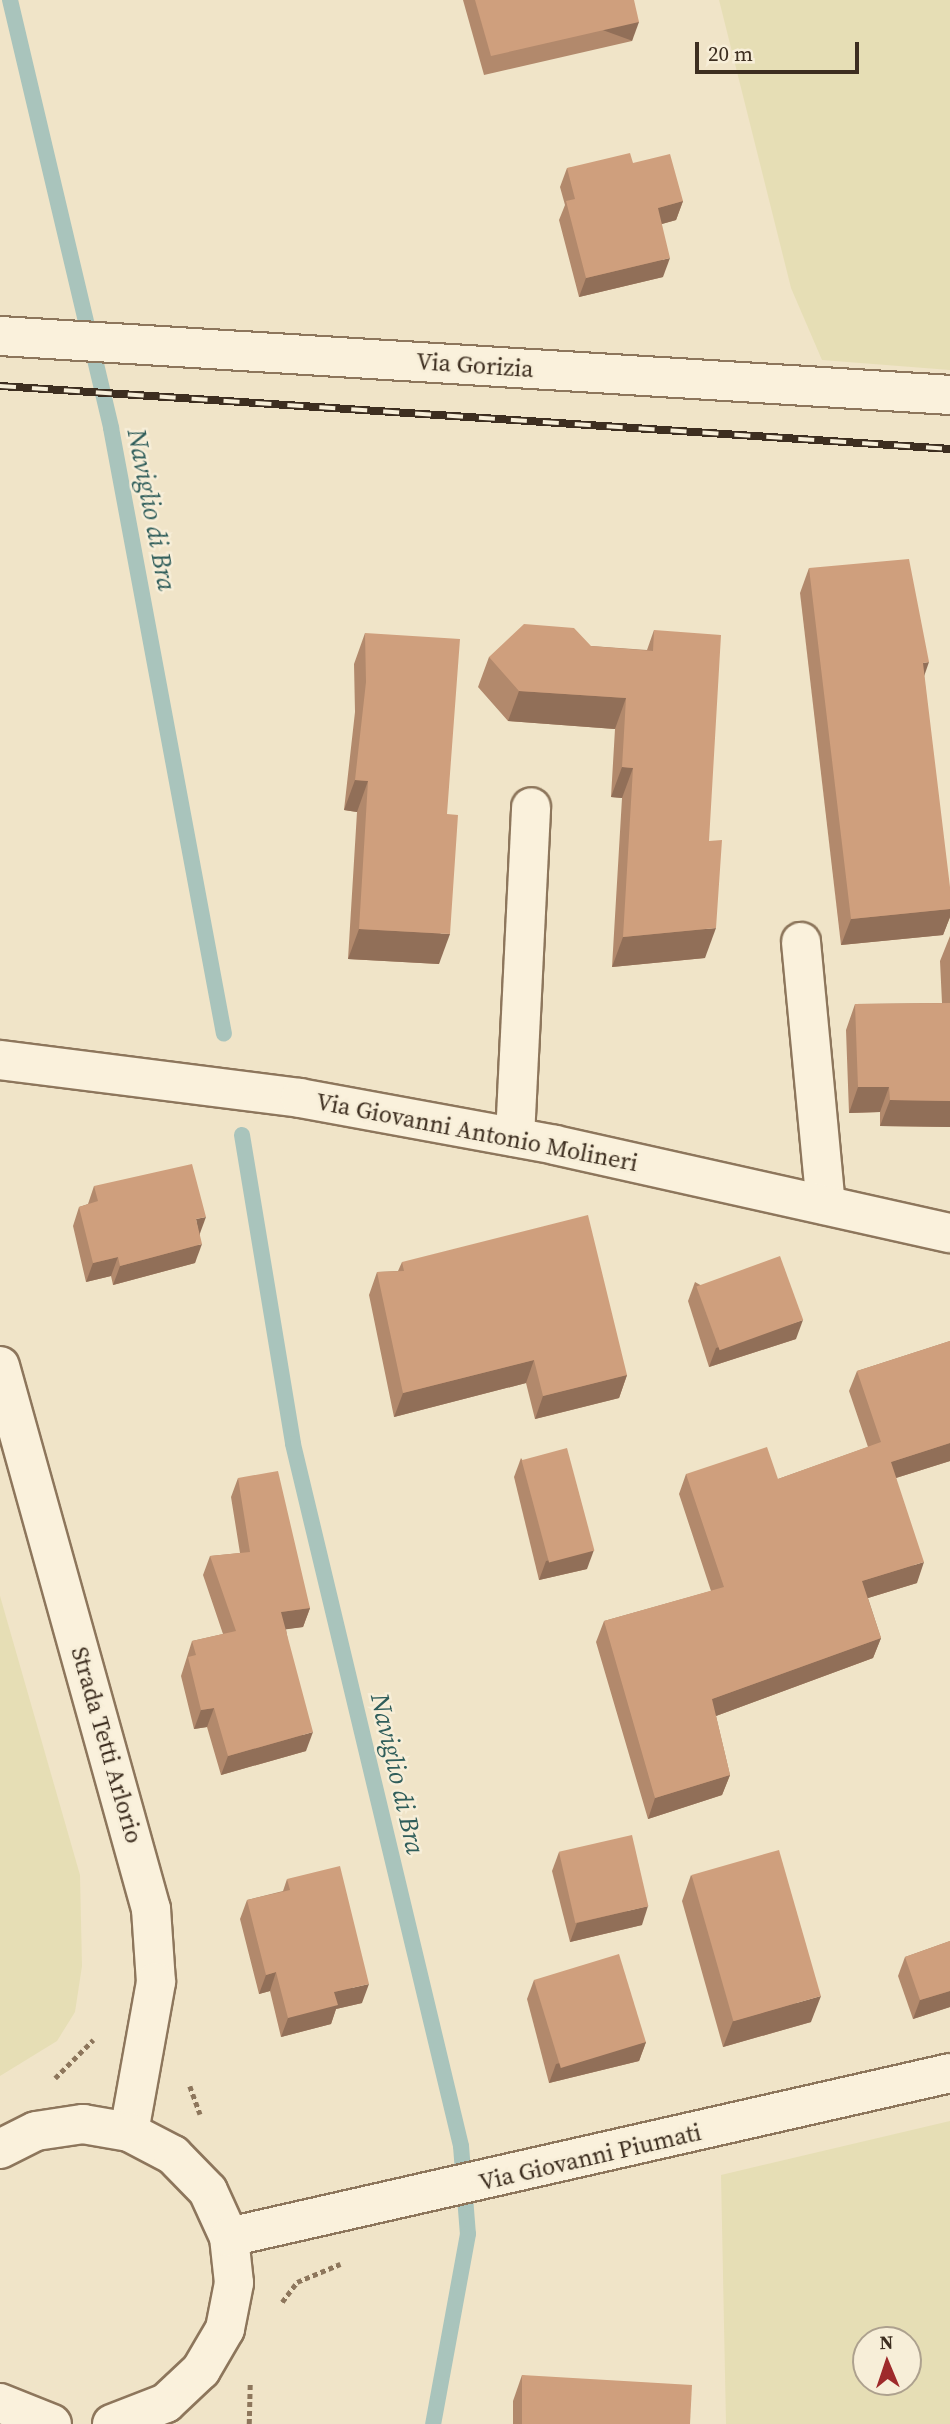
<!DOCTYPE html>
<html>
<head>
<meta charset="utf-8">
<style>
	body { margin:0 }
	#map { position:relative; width:950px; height:2424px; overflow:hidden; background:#f0e4c8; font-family:"Source Serif 4",serif }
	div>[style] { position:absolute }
	.farmland>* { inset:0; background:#e6deb5 }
	.stream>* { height:16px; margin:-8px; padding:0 8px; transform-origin:8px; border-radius:8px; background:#a9c4bc }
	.path>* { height:4.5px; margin-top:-2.25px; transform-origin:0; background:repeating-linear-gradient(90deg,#8d765c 0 5px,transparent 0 8.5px) }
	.roads { filter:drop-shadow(2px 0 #8d765c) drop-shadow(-2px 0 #8d765c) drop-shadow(0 2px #8d765c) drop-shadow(0 -2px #8d765c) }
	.minor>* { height:38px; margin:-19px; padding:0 19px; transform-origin:19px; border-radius:19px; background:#faf1dc }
	.rail>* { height:8px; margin-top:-4px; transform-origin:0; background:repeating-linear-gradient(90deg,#f7eed8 0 16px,#3d2e20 0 32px); box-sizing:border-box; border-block:2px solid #3d2e20 }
	.wall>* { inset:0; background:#b2896c }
	.shaded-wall>* { inset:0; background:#916f58; transform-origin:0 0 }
	.building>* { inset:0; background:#cf9f7d; transform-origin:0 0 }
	span { translate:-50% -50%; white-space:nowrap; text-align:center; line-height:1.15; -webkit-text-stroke:5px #f7eed8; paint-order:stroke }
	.street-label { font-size:24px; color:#3d2e20 }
	.water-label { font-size:26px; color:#2f5d5a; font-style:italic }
	.north { position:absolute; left:852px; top:2326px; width:70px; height:70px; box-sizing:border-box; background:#f7eed8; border:2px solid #ada18e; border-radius:50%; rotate:358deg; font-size:19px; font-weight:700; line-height:28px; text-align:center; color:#3d2e20 }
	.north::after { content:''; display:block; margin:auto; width:24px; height:32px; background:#9e2a2b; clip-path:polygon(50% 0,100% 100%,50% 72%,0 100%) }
	.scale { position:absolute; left:695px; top:42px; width:164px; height:32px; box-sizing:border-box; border:4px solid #3d2e20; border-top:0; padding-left:9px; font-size:21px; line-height:24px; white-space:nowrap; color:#3d2e20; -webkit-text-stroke:5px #f7eed8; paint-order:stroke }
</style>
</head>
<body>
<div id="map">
	<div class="farmland">
		<i style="clip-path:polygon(719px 0,950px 0,950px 370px,822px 360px,791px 288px)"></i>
		<i style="clip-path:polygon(0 1596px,80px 1875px,82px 1966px,75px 2012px,57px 2041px,0 2076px)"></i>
		<i style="clip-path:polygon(evenodd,950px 2121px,950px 2424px,726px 2424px,721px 2175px,950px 2121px,866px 2340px,908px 2340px,908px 2382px,866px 2382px,866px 2340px)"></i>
	</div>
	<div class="stream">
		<i style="left:10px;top:0;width:440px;rotate:76.7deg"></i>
		<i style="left:111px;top:428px;width:616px;rotate:79.44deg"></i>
		<i style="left:242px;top:1135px;width:313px;rotate:80.6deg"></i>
		<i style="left:293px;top:1444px;width:722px;rotate:76.54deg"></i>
		<i style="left:461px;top:2146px;width:88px;rotate:85.5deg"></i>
		<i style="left:468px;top:2234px;width:193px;rotate:100.4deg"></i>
	</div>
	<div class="path">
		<i style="left:55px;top:2078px;width:54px;rotate:-45deg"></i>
		<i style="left:190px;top:2086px;width:30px;rotate:70deg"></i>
		<i style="left:282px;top:2302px;width:25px;rotate:-53deg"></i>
		<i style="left:297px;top:2282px;width:47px;rotate:-22.7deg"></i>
		<i style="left:249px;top:2424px;width:40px;rotate:-88.6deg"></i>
	</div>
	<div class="roads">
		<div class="minor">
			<i style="left:0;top:336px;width:952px;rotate:3.55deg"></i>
			<i style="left:801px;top:942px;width:264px;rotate:84.6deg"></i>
			<i style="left:0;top:1060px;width:302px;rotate:7.2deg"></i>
			<i style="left:300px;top:1098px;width:259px;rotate:10.4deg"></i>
			<i style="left:555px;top:1145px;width:405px;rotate:12.6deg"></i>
			<i style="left:515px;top:1137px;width:330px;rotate:-87.2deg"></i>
			<i style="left:0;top:1366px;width:564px;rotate:74.46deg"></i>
			<i style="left:151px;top:1909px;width:73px;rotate:86.1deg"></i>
			<i style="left:156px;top:1982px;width:152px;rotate:100.2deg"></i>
			<i style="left:0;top:2149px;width:40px;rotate:-26.6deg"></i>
			<i style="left:36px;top:2131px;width:48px;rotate:-8.5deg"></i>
			<i style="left:83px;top:2124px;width:47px;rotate:9.9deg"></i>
			<i style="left:129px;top:2132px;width:50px;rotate:27.6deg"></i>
			<i style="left:173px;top:2155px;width:50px;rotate:45.8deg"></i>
			<i style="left:208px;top:2191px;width:51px;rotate:65.5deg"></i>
			<i style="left:229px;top:2237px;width:46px;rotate:83.8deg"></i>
			<i style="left:234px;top:2283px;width:47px;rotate:101.1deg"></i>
			<i style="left:225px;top:2329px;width:48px;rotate:120.3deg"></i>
			<i style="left:201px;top:2370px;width:48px;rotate:136.7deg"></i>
			<i style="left:166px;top:2403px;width:58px;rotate:158.7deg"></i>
			<i style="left:229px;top:2237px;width:739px;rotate:-12.81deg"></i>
			<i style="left:0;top:2403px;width:56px;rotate:22deg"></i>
		</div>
	</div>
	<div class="rail">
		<i style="left:0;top:386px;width:952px;rotate:3.79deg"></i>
	</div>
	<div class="wall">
		<i style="clip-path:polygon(463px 0,634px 0,632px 41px,484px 75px)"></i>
		<i style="clip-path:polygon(633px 163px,683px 201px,676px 220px,662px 224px,663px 277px,579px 297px,559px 220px,565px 205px,560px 187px,567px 168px)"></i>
		<i style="clip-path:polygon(809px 568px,924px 676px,950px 909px,950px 917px,943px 935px,841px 945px,800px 593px)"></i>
		<i style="clip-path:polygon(654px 630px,709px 841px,705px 958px,612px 967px,622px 798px,611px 797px,615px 729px,508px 721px,478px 687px,489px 657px,591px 646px,647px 650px)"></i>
		<i style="clip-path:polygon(365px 633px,447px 814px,439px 964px,348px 959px,357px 812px,344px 810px,355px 712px,354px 664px)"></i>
		<i style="clip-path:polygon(950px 936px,950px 1127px,880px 1126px,880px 1112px,849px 1113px,846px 1030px,855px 1004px,942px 1003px,940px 961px)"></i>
		<i style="clip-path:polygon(94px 1186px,200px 1234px,195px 1263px,113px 1285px,111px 1276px,86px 1282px,73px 1226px,79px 1207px,88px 1204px)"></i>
		<i style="clip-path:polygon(402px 1262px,627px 1375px,619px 1398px,535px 1419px,526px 1383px,394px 1417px,369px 1295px,377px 1272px,398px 1271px)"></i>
		<i style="clip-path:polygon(695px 1282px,796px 1339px,709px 1367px,688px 1301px)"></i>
		<i style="clip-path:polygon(950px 1341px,950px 1461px,896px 1478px,917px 1583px,868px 1598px,881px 1638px,873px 1658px,716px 1716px,730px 1775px,722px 1795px,648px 1819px,596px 1642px,604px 1621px,711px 1591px,679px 1494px,686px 1474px,778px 1479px,868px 1447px,849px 1391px,857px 1371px)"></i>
		<i style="clip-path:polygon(521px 1458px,587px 1569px,539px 1580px,514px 1477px)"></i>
		<i style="clip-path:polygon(238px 1478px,310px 1608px,303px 1627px,286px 1629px,306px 1751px,221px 1775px,207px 1727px,194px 1729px,181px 1676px,192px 1641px,223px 1634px,203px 1575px,210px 1556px,240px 1553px,231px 1497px)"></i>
		<i style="clip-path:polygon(559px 1852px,642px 1925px,570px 1942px,552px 1871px)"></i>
		<i style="clip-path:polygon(691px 1875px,811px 2022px,723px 2047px,682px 1901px)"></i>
		<i style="clip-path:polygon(287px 1879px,362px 2003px,336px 2009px,331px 2024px,281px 2037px,270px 1991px,259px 1994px,240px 1919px,247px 1900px,283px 1891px)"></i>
		<i style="clip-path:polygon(950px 1941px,950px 2007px,913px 2019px,898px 1976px,905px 1957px)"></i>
		<i style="clip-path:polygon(534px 1980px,646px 2042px,639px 2061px,549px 2083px,527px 1999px)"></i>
		<i style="clip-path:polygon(522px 2375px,690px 2424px,513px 2424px,513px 2401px)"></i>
	</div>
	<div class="shaded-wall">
		<i style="left:639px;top:22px;width:20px;height:152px;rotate:110deg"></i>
		<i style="clip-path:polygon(683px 201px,676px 220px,651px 227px,658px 208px)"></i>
		<i style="clip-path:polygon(670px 258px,663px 277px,579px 297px,586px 278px)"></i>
		<i style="clip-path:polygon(929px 662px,920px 688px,923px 663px)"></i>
		<i style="clip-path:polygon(519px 691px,626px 698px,615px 729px,508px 721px)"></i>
		<i style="clip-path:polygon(622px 767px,633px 768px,622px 798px,611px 797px)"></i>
		<i style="clip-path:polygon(355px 780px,368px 781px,357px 812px,344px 810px)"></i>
		<i style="clip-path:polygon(950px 909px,950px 917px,943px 935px,841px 945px,851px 919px)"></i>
		<i style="clip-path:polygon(716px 928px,705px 958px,612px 967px,623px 937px)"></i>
		<i style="clip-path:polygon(359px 929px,450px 934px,439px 964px,348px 959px)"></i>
		<i style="clip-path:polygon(858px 1087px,889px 1087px,880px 1112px,849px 1113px)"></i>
		<i style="clip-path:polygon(890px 1100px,950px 1101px,950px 1127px,880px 1126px)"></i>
		<i style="clip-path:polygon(206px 1217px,199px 1236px,196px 1219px)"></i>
		<i style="clip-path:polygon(202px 1244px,195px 1263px,113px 1285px,120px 1266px)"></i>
		<i style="clip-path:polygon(118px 1257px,111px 1276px,86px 1282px,93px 1263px)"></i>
		<i style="clip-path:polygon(803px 1320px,796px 1339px,709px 1367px,716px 1348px)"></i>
		<i style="clip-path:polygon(534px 1360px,526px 1383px,394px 1417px,403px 1393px)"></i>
		<i style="clip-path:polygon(627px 1375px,619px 1398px,535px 1419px,543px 1396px)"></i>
		<i style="clip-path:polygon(950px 1443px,950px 1461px,883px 1482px,891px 1462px)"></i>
		<i style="clip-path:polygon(594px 1550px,587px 1569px,539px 1580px,546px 1561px)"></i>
		<i style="clip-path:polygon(924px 1562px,917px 1583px,855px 1602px,862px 1581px)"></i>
		<i style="clip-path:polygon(310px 1608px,303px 1627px,274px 1631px,281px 1612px)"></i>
		<i style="clip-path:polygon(881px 1638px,873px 1658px,705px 1720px,712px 1699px)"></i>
		<i style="clip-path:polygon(214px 1708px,207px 1727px,194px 1729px,201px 1710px)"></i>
		<i style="clip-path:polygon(313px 1732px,306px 1751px,221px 1775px,228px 1756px)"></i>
		<i style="clip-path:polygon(730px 1775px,722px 1795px,648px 1819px,655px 1798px)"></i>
		<i style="clip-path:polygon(648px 1906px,642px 1925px,570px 1942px,577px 1923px)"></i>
		<i style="clip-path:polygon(276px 1972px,270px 1991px,259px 1994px,266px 1975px)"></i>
		<i style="clip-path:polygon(369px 1984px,362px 2003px,336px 2009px,331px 2024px,281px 2037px,288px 2018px,334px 1992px)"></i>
		<i style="clip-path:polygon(950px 1991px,950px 2007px,913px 2019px,920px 2000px)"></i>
		<i style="clip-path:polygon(821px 1996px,811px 2022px,723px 2047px,733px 2021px)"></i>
		<i style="clip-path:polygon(646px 2042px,639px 2061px,549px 2083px,556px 2064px)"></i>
	</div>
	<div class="building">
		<i style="clip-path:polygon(475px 0,634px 0,639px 22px,491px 56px)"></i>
		<i style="clip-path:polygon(630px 153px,633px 163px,670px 154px,683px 201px,658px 208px,670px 258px,586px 278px,566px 201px,575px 199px,567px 168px)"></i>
		<i style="clip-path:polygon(909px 559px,929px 662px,923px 663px,950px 887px,950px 909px,851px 919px,809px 568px)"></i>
		<i style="clip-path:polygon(524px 624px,574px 628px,591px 646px,653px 651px,654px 630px,721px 635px,709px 841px,722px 840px,716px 928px,623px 937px,633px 768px,622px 767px,626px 698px,519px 691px,489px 657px)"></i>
		<i style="clip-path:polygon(365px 633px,460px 639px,447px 814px,458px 815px,450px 934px,359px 929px,368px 781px,355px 780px,366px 682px)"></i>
		<i style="clip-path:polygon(950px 1003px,950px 1101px,890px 1100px,889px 1087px,858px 1087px,855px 1004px)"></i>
		<i style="clip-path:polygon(192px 1164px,206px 1217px,196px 1219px,202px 1244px,120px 1266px,118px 1257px,93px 1263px,79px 1207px,98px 1201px,94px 1186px)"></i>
		<i style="clip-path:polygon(588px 1215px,627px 1375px,543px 1396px,534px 1360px,403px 1393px,377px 1272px,404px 1271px,402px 1262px)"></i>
		<i style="left:780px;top:1256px;width:68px;height:89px;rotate:70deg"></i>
		<i style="clip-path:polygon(950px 1341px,950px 1443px,891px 1462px,924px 1562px,862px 1581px,881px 1638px,712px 1699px,730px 1775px,655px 1798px,604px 1621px,724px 1587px,686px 1474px,767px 1447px,778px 1479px,881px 1442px,857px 1371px)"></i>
		<i style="left:567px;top:1448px;width:106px;height:47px;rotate:75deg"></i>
		<i style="clip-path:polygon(278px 1471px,310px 1608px,281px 1612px,313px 1732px,228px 1756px,214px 1708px,201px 1710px,188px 1657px,196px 1655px,192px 1641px,236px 1631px,210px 1556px,250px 1552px,238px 1478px)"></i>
		<i style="left:632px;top:1835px;width:73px;height:75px;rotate:77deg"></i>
		<i style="left:779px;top:1850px;width:152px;height:91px;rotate:74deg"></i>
		<i style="clip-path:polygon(340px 1866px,369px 1984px,334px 1992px,338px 2005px,288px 2018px,276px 1972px,266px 1975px,247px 1900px,290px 1890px,287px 1879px)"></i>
		<i style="clip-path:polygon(950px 1941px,950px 1991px,920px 2000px,905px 1957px)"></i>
		<i style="left:619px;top:1954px;width:92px;height:89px;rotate:73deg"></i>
		<i style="clip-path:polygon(522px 2375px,692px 2385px,690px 2424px,522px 2424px)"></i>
	</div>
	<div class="street-label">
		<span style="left:475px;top:365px;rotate:4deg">Via Gorizia</span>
		<span style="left:477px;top:1132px;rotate:11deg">Via Giovanni Antonio Molineri</span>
		<span style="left:107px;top:1745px;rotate:74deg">Strada Tetti Arlorio</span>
		<span style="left:590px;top:2157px;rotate:-13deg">Via Giovanni Piumati</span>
	</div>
	<div class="water-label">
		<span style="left:151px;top:510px;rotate:79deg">Naviglio di Bra</span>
		<span style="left:397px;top:1774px;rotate:77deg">Naviglio di Bra</span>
	</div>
	<div class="north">N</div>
	<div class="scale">20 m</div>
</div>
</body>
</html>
